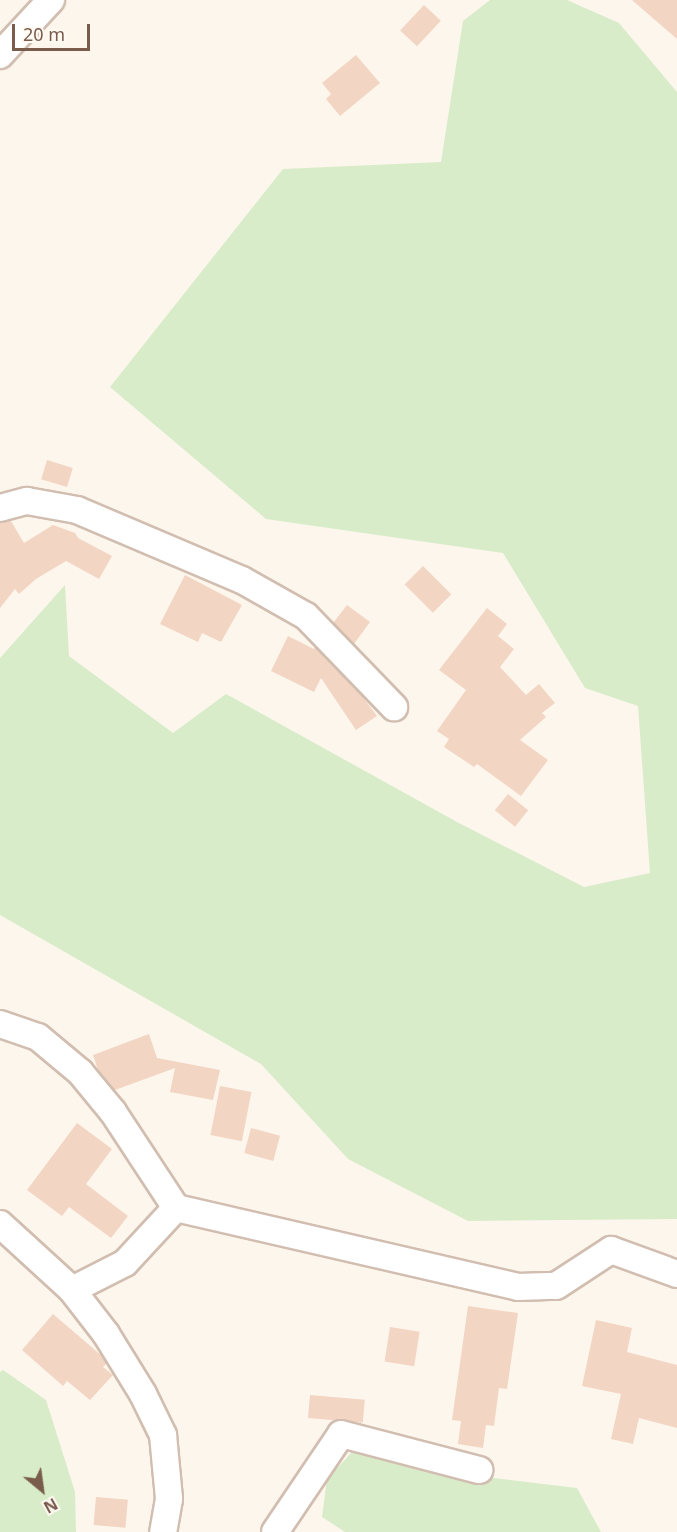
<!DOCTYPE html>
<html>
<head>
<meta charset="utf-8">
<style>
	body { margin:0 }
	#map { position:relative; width:677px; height:1532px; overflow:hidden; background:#fdf6ec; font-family:"Noto Sans",sans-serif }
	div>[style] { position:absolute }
	.green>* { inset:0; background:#d8ecc9 }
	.building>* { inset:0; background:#f3d5c3; transform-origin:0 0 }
	.roads { filter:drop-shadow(2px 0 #d1beb0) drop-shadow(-2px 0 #d1beb0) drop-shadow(0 2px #d1beb0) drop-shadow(0 -2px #d1beb0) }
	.street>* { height:26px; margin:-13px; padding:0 13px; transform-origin:13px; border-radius:13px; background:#fff }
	span { translate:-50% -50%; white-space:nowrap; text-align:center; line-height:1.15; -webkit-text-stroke:4.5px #fffaf3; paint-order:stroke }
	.north { position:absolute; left:12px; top:1460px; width:60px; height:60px; -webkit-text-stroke:4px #fffaf3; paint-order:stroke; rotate:151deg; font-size:16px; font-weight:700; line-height:24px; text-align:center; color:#7a5c4d }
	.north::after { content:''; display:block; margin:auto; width:21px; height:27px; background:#7a5c4d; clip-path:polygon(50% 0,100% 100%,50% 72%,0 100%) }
	.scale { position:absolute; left:12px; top:24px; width:78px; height:27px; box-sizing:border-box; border:3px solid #7a5c4d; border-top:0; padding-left:8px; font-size:18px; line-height:21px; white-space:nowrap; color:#7a5c4d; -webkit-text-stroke:4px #fffaf3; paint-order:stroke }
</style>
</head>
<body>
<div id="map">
	<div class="green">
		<i style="clip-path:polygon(490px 0,567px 0,619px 23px,677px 92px,677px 1219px,468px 1221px,348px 1159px,261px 1064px,0 915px,0 658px,65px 585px,69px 656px,173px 733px,226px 694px,457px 822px,584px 887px,650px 873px,638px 706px,585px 688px,503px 553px,266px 519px,110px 387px,283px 169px,441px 162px,463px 21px)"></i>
		<i style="clip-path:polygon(3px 1370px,46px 1400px,75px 1492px,76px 1532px,0 1532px,0 1372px)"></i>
		<i style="clip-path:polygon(353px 1451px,461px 1474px,577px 1488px,601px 1532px,345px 1532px,322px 1517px,327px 1479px)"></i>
	</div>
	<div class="building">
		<i style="clip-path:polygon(632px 0,677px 0,677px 39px)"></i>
		<i style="left:424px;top:5px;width:23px;height:35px;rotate:43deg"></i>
		<i style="clip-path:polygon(356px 55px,380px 83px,340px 116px,326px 99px,331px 94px,322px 83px)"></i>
		<i style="left:47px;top:460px;width:27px;height:20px;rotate:17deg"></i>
		<i style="clip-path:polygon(11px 521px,24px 543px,53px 525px,75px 533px,78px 538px,112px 556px,99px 579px,66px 561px,36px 579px,19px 594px,15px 589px,0 608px,0 523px)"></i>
		<i style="left:423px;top:566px;width:40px;height:26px;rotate:45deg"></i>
		<i style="clip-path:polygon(185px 575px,242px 605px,221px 642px,202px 633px,198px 642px,160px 624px)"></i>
		<i style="clip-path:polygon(347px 605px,370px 622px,354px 644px,333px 623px)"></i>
		<i style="clip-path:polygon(487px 608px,507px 624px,498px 636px,514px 649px,500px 667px,526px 695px,539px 684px,555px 703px,542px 713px,546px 717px,520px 740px,548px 760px,521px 796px,477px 764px,474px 767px,444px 747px,449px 739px,437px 731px,466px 690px,439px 670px)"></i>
		<i style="clip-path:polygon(288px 636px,314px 649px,315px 647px,362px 696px,377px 716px,356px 730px,321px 678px,314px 692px,271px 671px)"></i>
		<i style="left:508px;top:794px;width:26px;height:21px;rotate:39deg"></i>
		<i style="clip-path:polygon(149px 1034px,157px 1058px,220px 1070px,213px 1100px,170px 1092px,175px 1068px,115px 1090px,98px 1070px,93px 1055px)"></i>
		<i style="left:220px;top:1086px;width:32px;height:50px;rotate:11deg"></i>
		<i style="clip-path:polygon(77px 1123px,112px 1149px,86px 1184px,128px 1216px,111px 1238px,69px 1207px,62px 1216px,27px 1190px)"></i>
		<i style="left:251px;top:1128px;width:30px;height:26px;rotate:15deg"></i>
		<i style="clip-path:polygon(468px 1306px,518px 1313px,507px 1389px,499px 1388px,494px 1426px,486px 1425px,483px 1448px,458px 1444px,461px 1421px,452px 1420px)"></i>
		<i style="clip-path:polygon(53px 1314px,102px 1356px,107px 1363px,103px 1367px,113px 1375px,90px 1400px,67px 1381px,63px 1386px,22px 1350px)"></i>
		<i style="clip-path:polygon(596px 1320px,632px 1328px,627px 1352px,677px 1365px,677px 1428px,639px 1418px,633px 1444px,611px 1439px,621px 1394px,582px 1386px)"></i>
		<i style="left:390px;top:1327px;width:30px;height:35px;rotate:9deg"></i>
		<i style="left:310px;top:1395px;width:55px;height:23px;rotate:5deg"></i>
		<i style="left:96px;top:1497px;width:32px;height:28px;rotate:5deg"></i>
	</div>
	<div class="roads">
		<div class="street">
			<i style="left:0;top:55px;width:75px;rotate:-47.2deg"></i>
			<i style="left:0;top:508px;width:28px;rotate:-15deg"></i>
			<i style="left:27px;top:501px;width:51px;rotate:10.2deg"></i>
			<i style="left:77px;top:510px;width:179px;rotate:23deg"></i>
			<i style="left:242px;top:580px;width:73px;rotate:29.4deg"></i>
			<i style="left:306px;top:616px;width:127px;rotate:46deg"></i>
			<i style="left:0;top:1024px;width:40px;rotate:18.9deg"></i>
			<i style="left:38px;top:1037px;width:55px;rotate:39.8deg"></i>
			<i style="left:80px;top:1072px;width:52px;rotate:50.5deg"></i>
			<i style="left:113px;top:1112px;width:115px;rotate:56.7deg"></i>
			<i style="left:176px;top:1208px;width:351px;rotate:13deg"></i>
			<i style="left:518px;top:1287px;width:38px;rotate:-2deg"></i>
			<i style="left:556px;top:1286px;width:66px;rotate:-33.2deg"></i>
			<i style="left:611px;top:1250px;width:70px;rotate:20deg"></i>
			<i style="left:0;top:1224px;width:98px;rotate:42.5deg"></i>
			<i style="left:72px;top:1290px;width:56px;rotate:52.3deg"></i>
			<i style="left:106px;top:1334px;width:70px;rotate:58.3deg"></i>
			<i style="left:143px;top:1394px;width:46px;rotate:64deg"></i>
			<i style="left:163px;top:1435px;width:64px;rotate:84.6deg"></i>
			<i style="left:169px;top:1499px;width:34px;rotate:100deg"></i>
			<i style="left:72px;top:1290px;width:59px;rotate:-27deg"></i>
			<i style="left:125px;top:1263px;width:75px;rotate:-47.2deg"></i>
			<i style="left:275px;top:1532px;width:118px;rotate:-56deg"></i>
			<i style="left:341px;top:1434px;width:143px;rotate:14.6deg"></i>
		</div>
	</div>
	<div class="north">N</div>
	<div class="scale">20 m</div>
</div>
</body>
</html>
